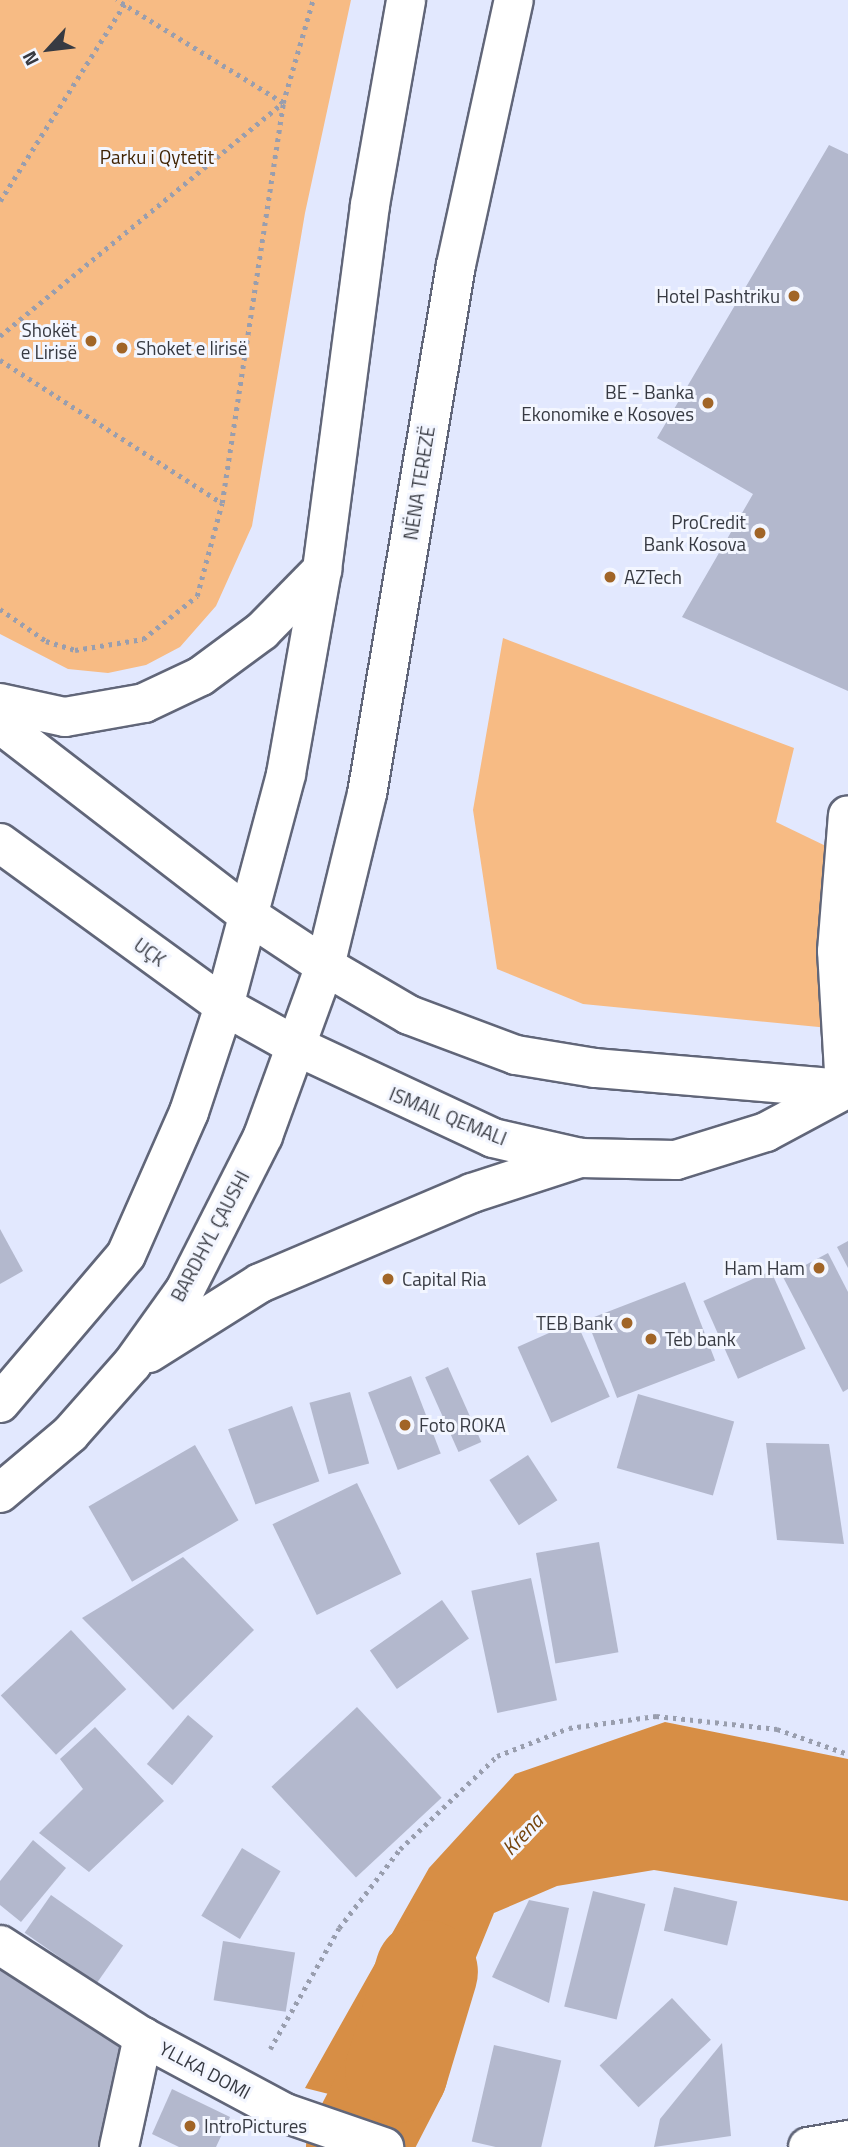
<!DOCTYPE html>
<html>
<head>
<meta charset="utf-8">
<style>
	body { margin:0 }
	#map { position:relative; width:848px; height:2147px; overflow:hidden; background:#e2e8fe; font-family:"Titillium Web",sans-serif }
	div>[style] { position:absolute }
	.green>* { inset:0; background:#f7bb84 }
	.water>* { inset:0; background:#d78e45 }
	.river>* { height:103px; margin:-51.5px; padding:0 51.5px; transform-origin:51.5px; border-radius:51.5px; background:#d78e45 }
	.building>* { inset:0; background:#b3b8cd; transform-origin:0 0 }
	.path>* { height:4.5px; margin-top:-2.25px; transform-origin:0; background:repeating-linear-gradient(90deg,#999eae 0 3.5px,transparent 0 8.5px) }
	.roads { filter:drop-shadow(2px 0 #616679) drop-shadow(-2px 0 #616679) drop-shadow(0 2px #616679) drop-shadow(0 -2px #616679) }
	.minor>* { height:38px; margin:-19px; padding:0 19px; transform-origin:19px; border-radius:19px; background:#fff }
	.tertiary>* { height:38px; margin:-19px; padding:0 19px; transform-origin:19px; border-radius:19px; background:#fff }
	.secondary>* { height:38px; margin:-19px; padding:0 19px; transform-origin:19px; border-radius:19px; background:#fff }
	.dots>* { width:19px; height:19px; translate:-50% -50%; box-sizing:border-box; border:4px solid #f3f6ff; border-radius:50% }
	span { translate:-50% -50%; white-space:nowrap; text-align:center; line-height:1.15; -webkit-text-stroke:6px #f3f6ff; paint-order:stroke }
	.park-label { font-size:19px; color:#402303 }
	.poi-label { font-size:19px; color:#373a42 }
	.right { translate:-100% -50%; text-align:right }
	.left { translate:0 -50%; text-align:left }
	.street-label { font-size:19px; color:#373a42 }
	.water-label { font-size:21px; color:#75440c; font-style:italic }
	.north { position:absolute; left:14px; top:14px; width:70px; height:70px; -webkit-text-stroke:5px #f3f6ff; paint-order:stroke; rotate:243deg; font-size:19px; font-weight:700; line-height:28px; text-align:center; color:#373a42 }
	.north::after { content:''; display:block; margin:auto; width:24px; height:32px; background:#373a42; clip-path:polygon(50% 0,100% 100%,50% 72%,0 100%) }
</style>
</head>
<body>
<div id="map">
	<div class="green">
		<i style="clip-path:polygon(0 0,351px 0,305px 213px,252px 526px,216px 606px,180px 647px,146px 665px,108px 673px,68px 669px,0 634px)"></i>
		<i style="clip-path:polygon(503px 638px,794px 748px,776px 822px,830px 848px,829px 1028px,583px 1004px,497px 969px,473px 810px)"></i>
	</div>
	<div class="water">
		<i style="clip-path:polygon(665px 1722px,848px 1759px,848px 1901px,654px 1870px,557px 1886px,494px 1913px,412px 2115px,305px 2088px,429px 1868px,515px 1774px)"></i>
	</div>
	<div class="river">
		<i style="left:357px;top:2147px;width:85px;rotate:-62.8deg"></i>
		<i style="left:396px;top:2071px;width:104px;rotate:-73.3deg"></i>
	</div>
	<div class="building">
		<i style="clip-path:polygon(829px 145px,848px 154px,848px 691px,682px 617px,753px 494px,657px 438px)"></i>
		<i style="clip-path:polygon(0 1229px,23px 1271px,0 1284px)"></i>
		<i style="clip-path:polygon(848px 1241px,848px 1268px,837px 1247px)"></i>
		<i style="clip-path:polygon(828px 1253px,848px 1292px,848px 1389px,843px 1392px,783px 1277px)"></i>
		<i style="left:771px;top:1271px;width:85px;height:74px;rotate:66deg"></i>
		<i style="left:685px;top:1282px;width:84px;height:105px;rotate:69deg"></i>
		<i style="left:576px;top:1321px;width:83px;height:64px;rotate:66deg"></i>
		<i style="left:448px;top:1367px;width:82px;height:25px;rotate:66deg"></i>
		<i style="left:411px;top:1376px;width:83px;height:46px;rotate:69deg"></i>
		<i style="left:350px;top:1392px;width:74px;height:42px;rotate:75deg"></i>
		<i style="left:638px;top:1394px;width:100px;height:77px;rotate:16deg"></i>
		<i style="left:292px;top:1406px;width:80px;height:68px;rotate:70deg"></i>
		<i style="clip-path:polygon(766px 1443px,829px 1444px,844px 1544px,777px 1540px)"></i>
		<i style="left:195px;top:1445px;width:87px;height:123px;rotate:60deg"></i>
		<i style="left:528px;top:1455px;width:54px;height:46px;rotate:57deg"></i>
		<i style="left:357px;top:1483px;width:101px;height:94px;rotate:64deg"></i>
		<i style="left:599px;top:1542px;width:112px;height:64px;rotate:80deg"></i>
		<i style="clip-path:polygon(183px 1557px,254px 1630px,173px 1710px,82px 1618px)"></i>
		<i style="left:531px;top:1578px;width:125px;height:61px;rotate:78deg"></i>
		<i style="left:442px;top:1600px;width:47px;height:88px;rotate:55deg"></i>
		<i style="left:71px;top:1630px;width:81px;height:96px;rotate:47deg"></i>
		<i style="left:357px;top:1707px;width:124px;height:117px;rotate:47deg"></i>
		<i style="left:188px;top:1715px;width:33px;height:64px;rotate:40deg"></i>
		<i style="clip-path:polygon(95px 1727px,164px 1801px,89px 1872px,39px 1833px,83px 1789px,60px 1759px)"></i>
		<i style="clip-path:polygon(33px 1840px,66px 1868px,21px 1922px,0 1905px,0 1881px)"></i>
		<i style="left:242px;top:1848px;width:45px;height:79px;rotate:31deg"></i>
		<i style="left:674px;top:1887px;width:65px;height:45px;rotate:13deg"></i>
		<i style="left:593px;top:1891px;width:54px;height:119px;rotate:14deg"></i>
		<i style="left:51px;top:1895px;width:88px;height:46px;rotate:35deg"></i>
		<i style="clip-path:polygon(529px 1900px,569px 1908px,549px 2003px,492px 1977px)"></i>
		<i style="left:223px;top:1941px;width:73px;height:60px;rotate:9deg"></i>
		<i style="clip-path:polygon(0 1955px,126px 2046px,102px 2147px,0 2147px)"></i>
		<i style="left:672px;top:1998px;width:57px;height:99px;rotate:47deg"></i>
		<i style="clip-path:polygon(722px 2043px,731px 2136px,654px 2147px,660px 2119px)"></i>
		<i style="left:494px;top:2045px;width:69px;height:99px;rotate:13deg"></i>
		<i style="clip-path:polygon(172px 2089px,230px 2117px,216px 2147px,179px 2147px,152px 2134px)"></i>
	</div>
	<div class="path">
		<i style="left:0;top:201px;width:238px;rotate:-57.7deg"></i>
		<i style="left:0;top:336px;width:367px;rotate:-39.5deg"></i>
		<i style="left:283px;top:103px;width:196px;rotate:-148.3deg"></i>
		<i style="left:0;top:360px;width:264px;rotate:32.8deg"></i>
		<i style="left:0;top:609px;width:56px;rotate:34.8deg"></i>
		<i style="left:46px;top:641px;width:30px;rotate:17deg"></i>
		<i style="left:75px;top:650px;width:69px;rotate:-9.2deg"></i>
		<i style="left:143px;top:639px;width:69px;rotate:-38.5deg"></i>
		<i style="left:197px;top:596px;width:96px;rotate:-75deg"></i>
		<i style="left:222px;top:503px;width:405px;rotate:-81.3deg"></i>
		<i style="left:283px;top:103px;width:107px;rotate:-73.8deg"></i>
		<i style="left:270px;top:2049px;width:139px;rotate:-60.3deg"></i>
		<i style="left:339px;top:1928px;width:100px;rotate:-52.3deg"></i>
		<i style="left:400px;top:1849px;width:134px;rotate:-43.8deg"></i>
		<i style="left:497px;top:1756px;width:77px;rotate:-21.3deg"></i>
		<i style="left:569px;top:1728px;width:88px;rotate:-7.9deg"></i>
		<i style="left:656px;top:1716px;width:122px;rotate:6.1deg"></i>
		<i style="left:777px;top:1729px;width:75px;rotate:19.4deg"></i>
	</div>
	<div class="roads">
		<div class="minor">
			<i style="left:325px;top:966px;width:97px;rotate:30.3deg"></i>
			<i style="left:409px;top:1015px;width:114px;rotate:20.5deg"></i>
			<i style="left:516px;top:1055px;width:80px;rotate:9.3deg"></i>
			<i style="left:595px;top:1068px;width:251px;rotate:4.8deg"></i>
			<i style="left:296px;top:1046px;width:217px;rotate:25deg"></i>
			<i style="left:493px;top:1138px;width:89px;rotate:12.9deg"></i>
			<i style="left:580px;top:1158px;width:96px;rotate:1.2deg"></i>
			<i style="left:676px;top:1160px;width:94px;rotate:-17.3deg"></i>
			<i style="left:766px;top:1132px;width:93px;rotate:-28.2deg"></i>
			<i style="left:845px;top:1089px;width:138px;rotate:-93.3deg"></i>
			<i style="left:837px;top:951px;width:136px;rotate:-85.4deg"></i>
			<i style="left:0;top:1945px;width:170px;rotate:32.8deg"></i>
			<i style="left:143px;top:2037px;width:161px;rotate:28.2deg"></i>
			<i style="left:285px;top:2113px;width:105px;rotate:19deg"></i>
			<i style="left:119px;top:2147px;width:113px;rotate:-77.7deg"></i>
			<i style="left:808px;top:2147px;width:41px;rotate:-9.9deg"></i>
		</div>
		<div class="tertiary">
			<i style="left:0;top:724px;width:313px;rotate:37.6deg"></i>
			<i style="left:0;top:843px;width:277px;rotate:36deg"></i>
		</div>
		<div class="secondary">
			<i style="left:0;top:703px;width:66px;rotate:12.2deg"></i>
			<i style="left:65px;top:717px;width:80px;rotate:-10deg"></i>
			<i style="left:144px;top:703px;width:63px;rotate:-25.3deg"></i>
			<i style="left:201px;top:676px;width:76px;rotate:-36.4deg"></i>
			<i style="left:262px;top:631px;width:86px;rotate:-45.5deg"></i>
			<i style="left:248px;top:915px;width:92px;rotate:33.5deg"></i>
			<i style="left:224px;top:1006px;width:82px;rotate:29.1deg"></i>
			<i style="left:149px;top:1353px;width:131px;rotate:-32.2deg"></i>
			<i style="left:260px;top:1283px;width:230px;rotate:-23deg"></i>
			<i style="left:472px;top:1193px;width:114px;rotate:-18deg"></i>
			<i style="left:0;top:1403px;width:194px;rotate:-49.6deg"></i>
			<i style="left:126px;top:1255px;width:156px;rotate:-66.2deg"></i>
			<i style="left:189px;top:1112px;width:112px;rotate:-71.7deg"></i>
			<i style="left:224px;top:1006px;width:240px;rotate:-75deg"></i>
			<i style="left:286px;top:774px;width:207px;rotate:-80deg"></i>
			<i style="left:322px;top:570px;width:368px;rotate:-82.5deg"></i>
			<i style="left:370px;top:205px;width:208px;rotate:-80deg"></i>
			<i style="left:0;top:1493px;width:92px;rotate:-40.1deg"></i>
			<i style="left:70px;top:1434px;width:94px;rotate:-48.5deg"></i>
			<i style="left:132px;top:1364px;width:91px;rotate:-54.4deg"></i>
			<i style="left:185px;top:1290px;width:173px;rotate:-63.1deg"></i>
			<i style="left:263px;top:1136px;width:181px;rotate:-70deg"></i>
			<i style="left:325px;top:966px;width:177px;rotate:-76.3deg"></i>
			<i style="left:367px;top:794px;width:536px;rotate:-80.45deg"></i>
			<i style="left:456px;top:265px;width:271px;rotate:-77.7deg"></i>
		</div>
	</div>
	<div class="dots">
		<i style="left:794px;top:296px;background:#a16527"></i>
		<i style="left:91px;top:341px;background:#a16527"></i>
		<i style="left:122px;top:348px;background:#a16527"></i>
		<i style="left:708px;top:403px;background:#a16527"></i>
		<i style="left:760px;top:533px;background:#a16527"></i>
		<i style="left:610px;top:577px;background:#a16527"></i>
		<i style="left:819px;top:1268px;background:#a16527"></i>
		<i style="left:388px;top:1279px;background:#a16527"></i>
		<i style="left:627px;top:1323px;background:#a16527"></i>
		<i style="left:651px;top:1339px;background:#a16527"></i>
		<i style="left:405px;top:1425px;background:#a16527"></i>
		<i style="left:190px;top:2126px;background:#a16527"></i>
	</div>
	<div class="park-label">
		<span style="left:157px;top:157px">Parku i Qytetit</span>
	</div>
	<div class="poi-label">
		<span class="right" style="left:780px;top:296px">Hotel Pashtriku</span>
		<span class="right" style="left:77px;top:341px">Shokët<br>e Lirisë</span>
		<span class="left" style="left:136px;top:348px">Shoket e lirisë</span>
		<span class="right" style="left:694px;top:403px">BE - Banka<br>Ekonomike e Kosoves</span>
		<span class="right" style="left:746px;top:533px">ProCredit<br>Bank Kosova</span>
		<span class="left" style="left:624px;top:577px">AZTech</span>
		<span class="right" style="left:805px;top:1268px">Ham Ham</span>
		<span class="left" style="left:402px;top:1279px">Capital Ria</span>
		<span class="right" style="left:613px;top:1323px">TEB Bank</span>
		<span class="left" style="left:665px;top:1339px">Teb bank</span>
		<span class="left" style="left:419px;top:1425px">Foto ROKA</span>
		<span class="left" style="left:204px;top:2126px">IntroPictures</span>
	</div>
	<div class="street-label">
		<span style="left:419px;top:483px;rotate:-81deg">NËNA TEREZË</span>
		<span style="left:150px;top:952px;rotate:36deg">UÇK</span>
		<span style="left:448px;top:1116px;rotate:22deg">ISMAIL QEMALI</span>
		<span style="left:210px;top:1236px;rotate:-62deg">BARDHYL ÇAUSHI</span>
		<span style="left:205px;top:2070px;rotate:28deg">YLLKA DOMI</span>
	</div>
	<div class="water-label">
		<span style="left:522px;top:1834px;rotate:-46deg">Krena</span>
	</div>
	<div class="north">N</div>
</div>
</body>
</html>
